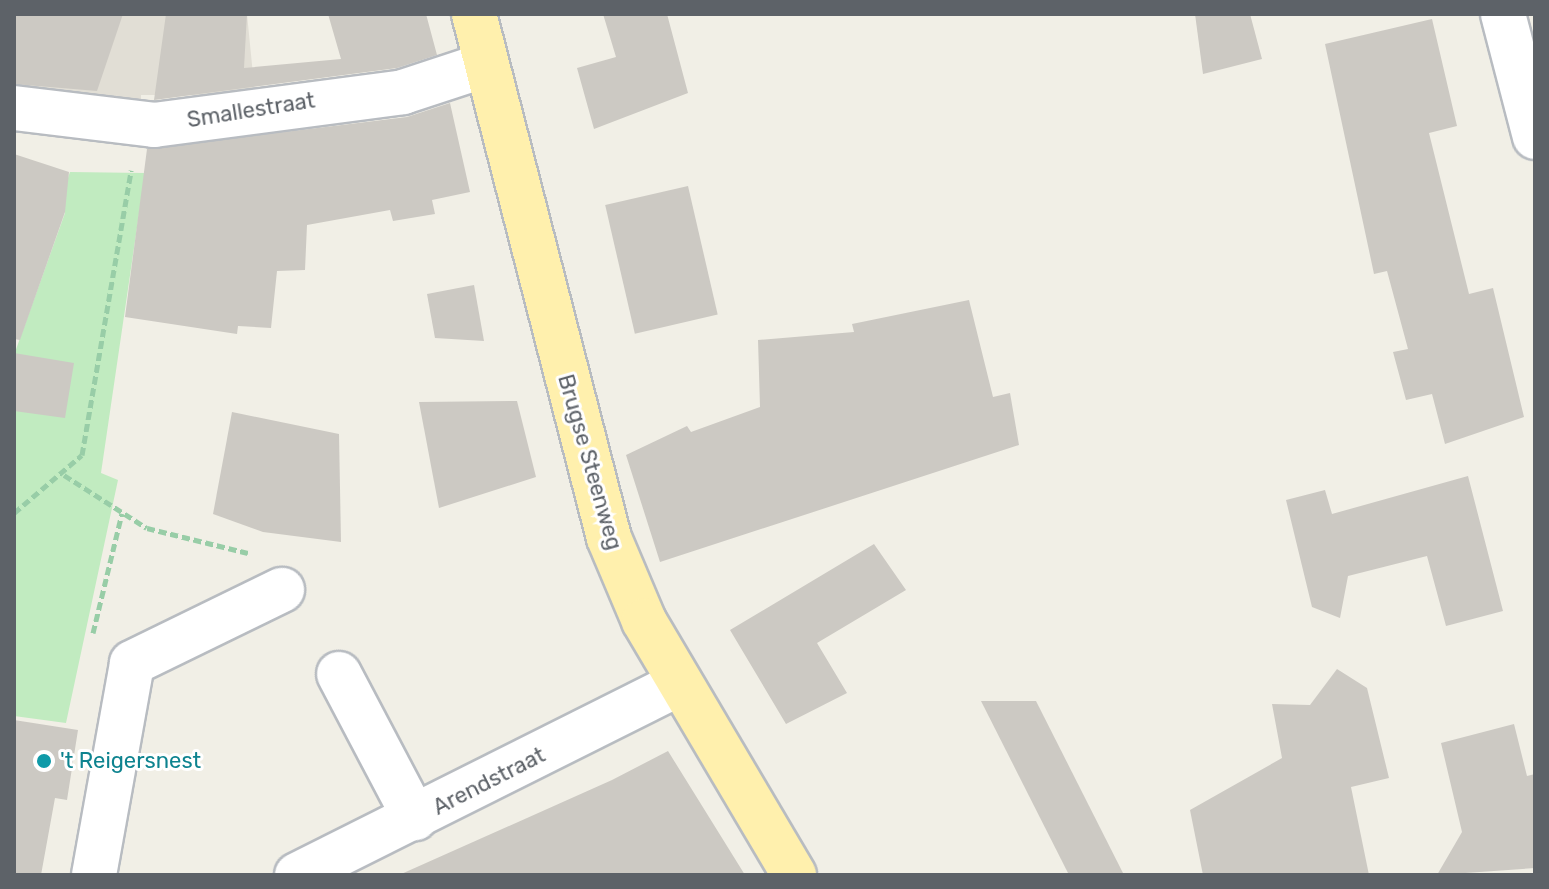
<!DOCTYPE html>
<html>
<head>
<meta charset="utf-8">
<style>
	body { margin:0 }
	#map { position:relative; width:1549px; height:889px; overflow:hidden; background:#f1efe6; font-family:Rubik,sans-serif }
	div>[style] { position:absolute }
	.education>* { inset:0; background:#e1ded5 }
	.green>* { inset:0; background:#c1ebc0 }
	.building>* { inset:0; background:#ccc9c3; transform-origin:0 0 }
	.path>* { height:5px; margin-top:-2.5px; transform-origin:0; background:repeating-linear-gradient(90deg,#98cda7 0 8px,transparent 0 12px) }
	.roads { filter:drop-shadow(2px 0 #b8bcc1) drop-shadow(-2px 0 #b8bcc1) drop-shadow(0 2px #b8bcc1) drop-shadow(0 -2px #b8bcc1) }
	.minor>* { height:44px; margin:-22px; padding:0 22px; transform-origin:22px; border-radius:22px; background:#fff }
	.major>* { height:44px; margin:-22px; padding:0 22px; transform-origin:22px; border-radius:22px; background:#fff0ad }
	.dots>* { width:22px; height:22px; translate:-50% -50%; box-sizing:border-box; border:4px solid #fff; border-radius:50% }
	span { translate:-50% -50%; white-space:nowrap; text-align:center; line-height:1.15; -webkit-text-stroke:6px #fff; paint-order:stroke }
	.street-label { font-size:22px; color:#5d6268 }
	.culture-label { font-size:22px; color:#0d838f }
	.left { translate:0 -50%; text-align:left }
	.frame { position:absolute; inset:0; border:16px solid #5d6268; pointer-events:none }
</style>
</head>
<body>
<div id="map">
	<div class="education">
		<i style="clip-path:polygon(14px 14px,247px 14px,255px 95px,141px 95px,141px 102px,14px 84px)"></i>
	</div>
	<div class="green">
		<i style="clip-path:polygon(70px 172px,145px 173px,101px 473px,118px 480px,66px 723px,14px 716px,14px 355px,65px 213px,59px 204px)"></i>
	</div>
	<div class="building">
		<i style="clip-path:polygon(14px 14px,123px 14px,97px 91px,14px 84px)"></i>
		<i style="clip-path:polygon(166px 14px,247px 14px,244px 68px,341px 59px,328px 14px,426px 14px,437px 55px,397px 68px,154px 100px)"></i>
		<i style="clip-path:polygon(603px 14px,667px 14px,688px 93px,594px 129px,577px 68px,616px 57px)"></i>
		<i style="clip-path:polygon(1195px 14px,1250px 14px,1262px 59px,1203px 74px)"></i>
		<i style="clip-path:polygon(1432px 19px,1457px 126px,1429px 133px,1469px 294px,1493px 288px,1524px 417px,1445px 444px,1432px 394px,1406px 400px,1393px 352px,1408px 349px,1387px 271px,1374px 274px,1325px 44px)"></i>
		<i style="clip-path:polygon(450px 103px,470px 192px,432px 200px,435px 214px,393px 221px,390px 210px,307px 225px,305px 270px,277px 271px,271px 328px,238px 326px,237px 334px,125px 317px,147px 149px,407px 117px)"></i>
		<i style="clip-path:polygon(14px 154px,69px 172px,65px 212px,20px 340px,14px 339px)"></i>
		<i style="left:688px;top:186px;width:132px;height:85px;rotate:77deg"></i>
		<i style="clip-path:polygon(474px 285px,484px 341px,435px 338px,427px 294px)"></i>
		<i style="clip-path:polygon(969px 300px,993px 397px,1010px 393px,1019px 445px,660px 562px,626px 455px,687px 426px,691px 432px,760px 407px,758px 340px,854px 332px,852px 324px)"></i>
		<i style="clip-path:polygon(14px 353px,74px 363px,65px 418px,14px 411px)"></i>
		<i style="clip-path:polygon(517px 401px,536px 477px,439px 508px,419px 402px)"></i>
		<i style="clip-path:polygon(232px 412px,339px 434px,341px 542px,263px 532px,213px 514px)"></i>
		<i style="clip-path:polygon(1468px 476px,1503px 611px,1446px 626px,1427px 556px,1348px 576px,1340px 618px,1312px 607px,1286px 500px,1325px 490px,1332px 514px)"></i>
		<i style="clip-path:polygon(874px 544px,906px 590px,817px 643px,847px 693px,786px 724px,730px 630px)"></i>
		<i style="clip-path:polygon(1337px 669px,1367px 688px,1389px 778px,1351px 787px,1369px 875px,1203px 875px,1190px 810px,1282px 758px,1272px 704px,1310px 705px)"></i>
		<i style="clip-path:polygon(981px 701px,1036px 701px,1124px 875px,1069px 875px)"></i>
		<i style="clip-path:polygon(14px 720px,78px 730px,67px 800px,55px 798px,41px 875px,14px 875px)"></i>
		<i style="clip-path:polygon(1514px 724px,1527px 776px,1535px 774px,1535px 868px,1437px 875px,1462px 832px,1441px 743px)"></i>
		<i style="clip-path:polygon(668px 751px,745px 875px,399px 875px,612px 780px)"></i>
	</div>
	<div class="path">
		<i style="left:64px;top:475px;width:98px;rotate:32.6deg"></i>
		<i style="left:147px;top:528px;width:104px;rotate:13.9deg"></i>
		<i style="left:14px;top:513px;width:89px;rotate:-40.5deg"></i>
		<i style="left:82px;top:455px;width:289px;rotate:-80.2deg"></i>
		<i style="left:93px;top:633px;width:123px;rotate:-76.4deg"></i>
	</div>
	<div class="roads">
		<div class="minor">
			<i style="left:1503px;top:14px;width:127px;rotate:75.4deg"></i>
			<i style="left:14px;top:108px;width:141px;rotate:6.9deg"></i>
			<i style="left:154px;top:125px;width:251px;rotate:-7.5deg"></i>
			<i style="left:403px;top:92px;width:86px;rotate:-18.2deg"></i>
			<i style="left:339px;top:674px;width:163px;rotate:62.2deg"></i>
			<i style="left:94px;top:875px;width:215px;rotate:-79.8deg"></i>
			<i style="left:132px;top:663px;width:167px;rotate:-26deg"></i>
			<i style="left:297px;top:875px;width:428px;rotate:-26.6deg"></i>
		</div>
		<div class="major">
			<i style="left:474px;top:14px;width:541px;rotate:75.55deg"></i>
			<i style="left:609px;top:538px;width:90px;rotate:67.1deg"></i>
			<i style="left:644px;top:621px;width:295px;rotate:59.4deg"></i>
		</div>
	</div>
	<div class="dots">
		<i style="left:44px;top:761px;background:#0f9aa8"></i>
	</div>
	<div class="street-label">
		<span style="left:251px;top:110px;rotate:-9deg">Smallestraat</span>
		<span style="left:590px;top:462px;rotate:74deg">Brugse Steenweg</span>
		<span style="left:489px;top:781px;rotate:-27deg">Arendstraat</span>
	</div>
	<div class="culture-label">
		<span class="left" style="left:60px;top:761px">'t Reigersnest</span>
	</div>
	<div class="frame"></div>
</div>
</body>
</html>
